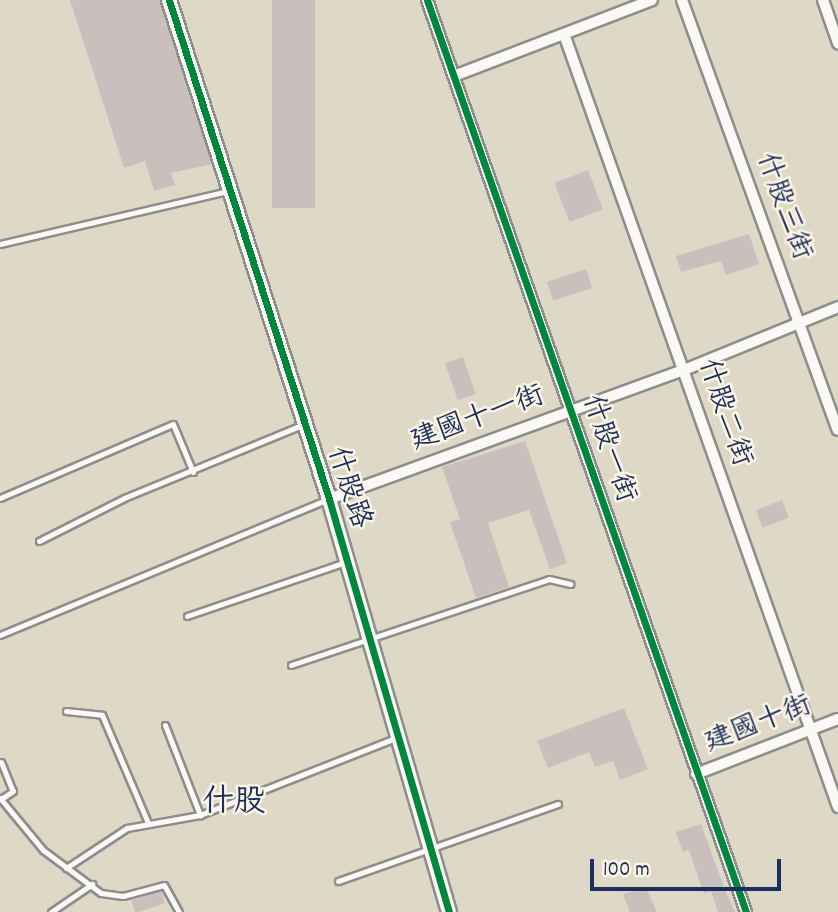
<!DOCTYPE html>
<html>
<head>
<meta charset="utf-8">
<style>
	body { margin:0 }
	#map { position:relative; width:838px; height:912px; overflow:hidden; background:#ded9c6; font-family:Dekko,"LXGW WenKai TC",sans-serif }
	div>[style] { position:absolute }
	.building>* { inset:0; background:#cabfbc; transform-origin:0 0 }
	.roads { filter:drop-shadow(2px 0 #8d8e8c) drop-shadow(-2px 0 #8d8e8c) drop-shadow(0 2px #8d8e8c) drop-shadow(0 -2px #8d8e8c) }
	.service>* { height:5px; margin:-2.5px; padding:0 2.5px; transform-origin:2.5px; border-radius:2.5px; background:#faf9f6 }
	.minor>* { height:10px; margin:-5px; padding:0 5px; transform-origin:5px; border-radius:5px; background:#faf9f6 }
	.tertiary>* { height:14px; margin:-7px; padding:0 7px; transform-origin:7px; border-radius:7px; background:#faf9f6 }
	.cycleway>* { height:7px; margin:-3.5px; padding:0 3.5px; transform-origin:3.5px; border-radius:3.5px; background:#00873e }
	span { translate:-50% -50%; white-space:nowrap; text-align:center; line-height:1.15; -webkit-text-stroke:5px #fcf5e5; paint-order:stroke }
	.street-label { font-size:28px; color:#1b2f5e }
	.quarter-label { font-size:32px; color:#1b2f5e }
	.scale { position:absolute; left:590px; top:859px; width:191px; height:32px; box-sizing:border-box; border:4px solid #1b2f5e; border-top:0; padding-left:9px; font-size:21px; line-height:24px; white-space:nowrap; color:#1b2f5e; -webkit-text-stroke:5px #fcf5e5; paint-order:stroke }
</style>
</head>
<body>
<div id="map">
	<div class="building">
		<i style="clip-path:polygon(70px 0,160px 0,212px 164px,171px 173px,175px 185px,154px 191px,145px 161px,124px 168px)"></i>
		<i style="left:272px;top:0;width:43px;height:208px"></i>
		<i style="left:588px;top:170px;width:42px;height:36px;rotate:69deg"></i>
		<i style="clip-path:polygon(749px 234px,759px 264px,726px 275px,721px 261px,681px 272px,676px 256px)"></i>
		<i style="left:586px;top:269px;width:20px;height:41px;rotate:72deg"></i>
		<i style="left:463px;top:357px;width:39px;height:19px;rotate:71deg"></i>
		<i style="clip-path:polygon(525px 441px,567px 563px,550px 569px,529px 510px,488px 523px,509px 587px,476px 598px,450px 522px,460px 519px,442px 467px)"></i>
		<i style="left:782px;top:500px;width:19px;height:28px;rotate:69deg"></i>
		<i style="clip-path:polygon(624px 708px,648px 769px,620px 780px,613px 761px,595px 767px,589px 752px,548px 768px,537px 741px)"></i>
		<i style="clip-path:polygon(701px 824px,725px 890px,735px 912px,718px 912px,711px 891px,704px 894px,689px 850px,683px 852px,676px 832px)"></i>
		<i style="clip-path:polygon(646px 888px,657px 912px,630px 912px,623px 894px)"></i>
		<i style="left:161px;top:891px;width:13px;height:31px;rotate:72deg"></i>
	</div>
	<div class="roads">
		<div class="service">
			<i style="left:0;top:244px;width:233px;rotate:-13.1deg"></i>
			<i style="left:0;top:498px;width:188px;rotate:-23.2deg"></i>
			<i style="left:173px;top:424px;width:52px;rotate:67.4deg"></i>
			<i style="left:39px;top:541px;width:95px;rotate:-26.8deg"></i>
			<i style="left:124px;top:498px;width:192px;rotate:-22.3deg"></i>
			<i style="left:187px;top:616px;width:168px;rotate:-18.8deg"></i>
			<i style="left:0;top:635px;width:353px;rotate:-22.5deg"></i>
			<i style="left:291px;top:665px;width:272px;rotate:-18.4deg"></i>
			<i style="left:549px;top:579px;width:22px;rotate:13deg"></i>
			<i style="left:66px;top:711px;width:36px;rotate:6deg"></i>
			<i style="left:102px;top:715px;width:117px;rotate:66.9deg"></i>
			<i style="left:165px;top:725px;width:97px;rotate:68.7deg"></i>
			<i style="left:1px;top:762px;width:31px;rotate:68deg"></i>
			<i style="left:13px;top:791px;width:11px;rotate:146deg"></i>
			<i style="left:0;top:798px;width:67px;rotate:50.4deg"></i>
			<i style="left:43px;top:850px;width:72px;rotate:36.6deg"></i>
			<i style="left:101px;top:893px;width:22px;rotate:8deg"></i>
			<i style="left:123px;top:896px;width:42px;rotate:-15deg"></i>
			<i style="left:164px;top:885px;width:31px;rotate:61deg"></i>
			<i style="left:66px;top:868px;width:73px;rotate:-33.3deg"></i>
			<i style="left:127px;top:828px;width:74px;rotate:-10.1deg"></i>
			<i style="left:200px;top:815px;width:210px;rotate:-21.5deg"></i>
			<i style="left:338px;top:881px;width:233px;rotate:-19.3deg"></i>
			<i style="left:51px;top:912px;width:50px;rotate:-34.3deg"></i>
		</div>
		<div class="minor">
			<i style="left:427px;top:0;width:966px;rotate:70.72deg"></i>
			<i style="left:682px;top:0;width:457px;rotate:70.1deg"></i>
			<i style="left:823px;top:0;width:46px;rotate:70.8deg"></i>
			<i style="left:564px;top:34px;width:820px;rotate:70.48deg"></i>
			<i style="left:454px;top:76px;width:212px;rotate:-21deg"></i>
			<i style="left:329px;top:499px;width:378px;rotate:-20deg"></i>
			<i style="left:684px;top:370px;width:166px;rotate:-22.2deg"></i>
			<i style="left:696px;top:774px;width:152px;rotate:-21.2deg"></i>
		</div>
		<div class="tertiary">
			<i style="left:169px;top:0;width:524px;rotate:72.22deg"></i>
			<i style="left:329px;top:499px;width:430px;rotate:73.8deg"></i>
		</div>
	</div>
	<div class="cycleway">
		<i style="left:169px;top:0;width:524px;rotate:72.22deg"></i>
		<i style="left:329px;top:499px;width:430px;rotate:73.8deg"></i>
		<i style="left:427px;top:0;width:966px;rotate:70.72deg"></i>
	</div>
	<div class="street-label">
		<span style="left:782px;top:207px;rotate:70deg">什股三街</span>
		<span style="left:723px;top:413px;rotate:71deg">什股二街</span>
		<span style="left:478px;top:420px;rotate:-20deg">建國十一街</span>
		<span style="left:607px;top:449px;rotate:71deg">什股一街</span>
		<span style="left:347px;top:488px;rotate:72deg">什股路</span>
		<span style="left:759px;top:726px;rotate:-21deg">建國十街</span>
	</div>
	<div class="quarter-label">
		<span style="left:234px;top:804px">什股</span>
	</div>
	<div class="scale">100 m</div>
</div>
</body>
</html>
